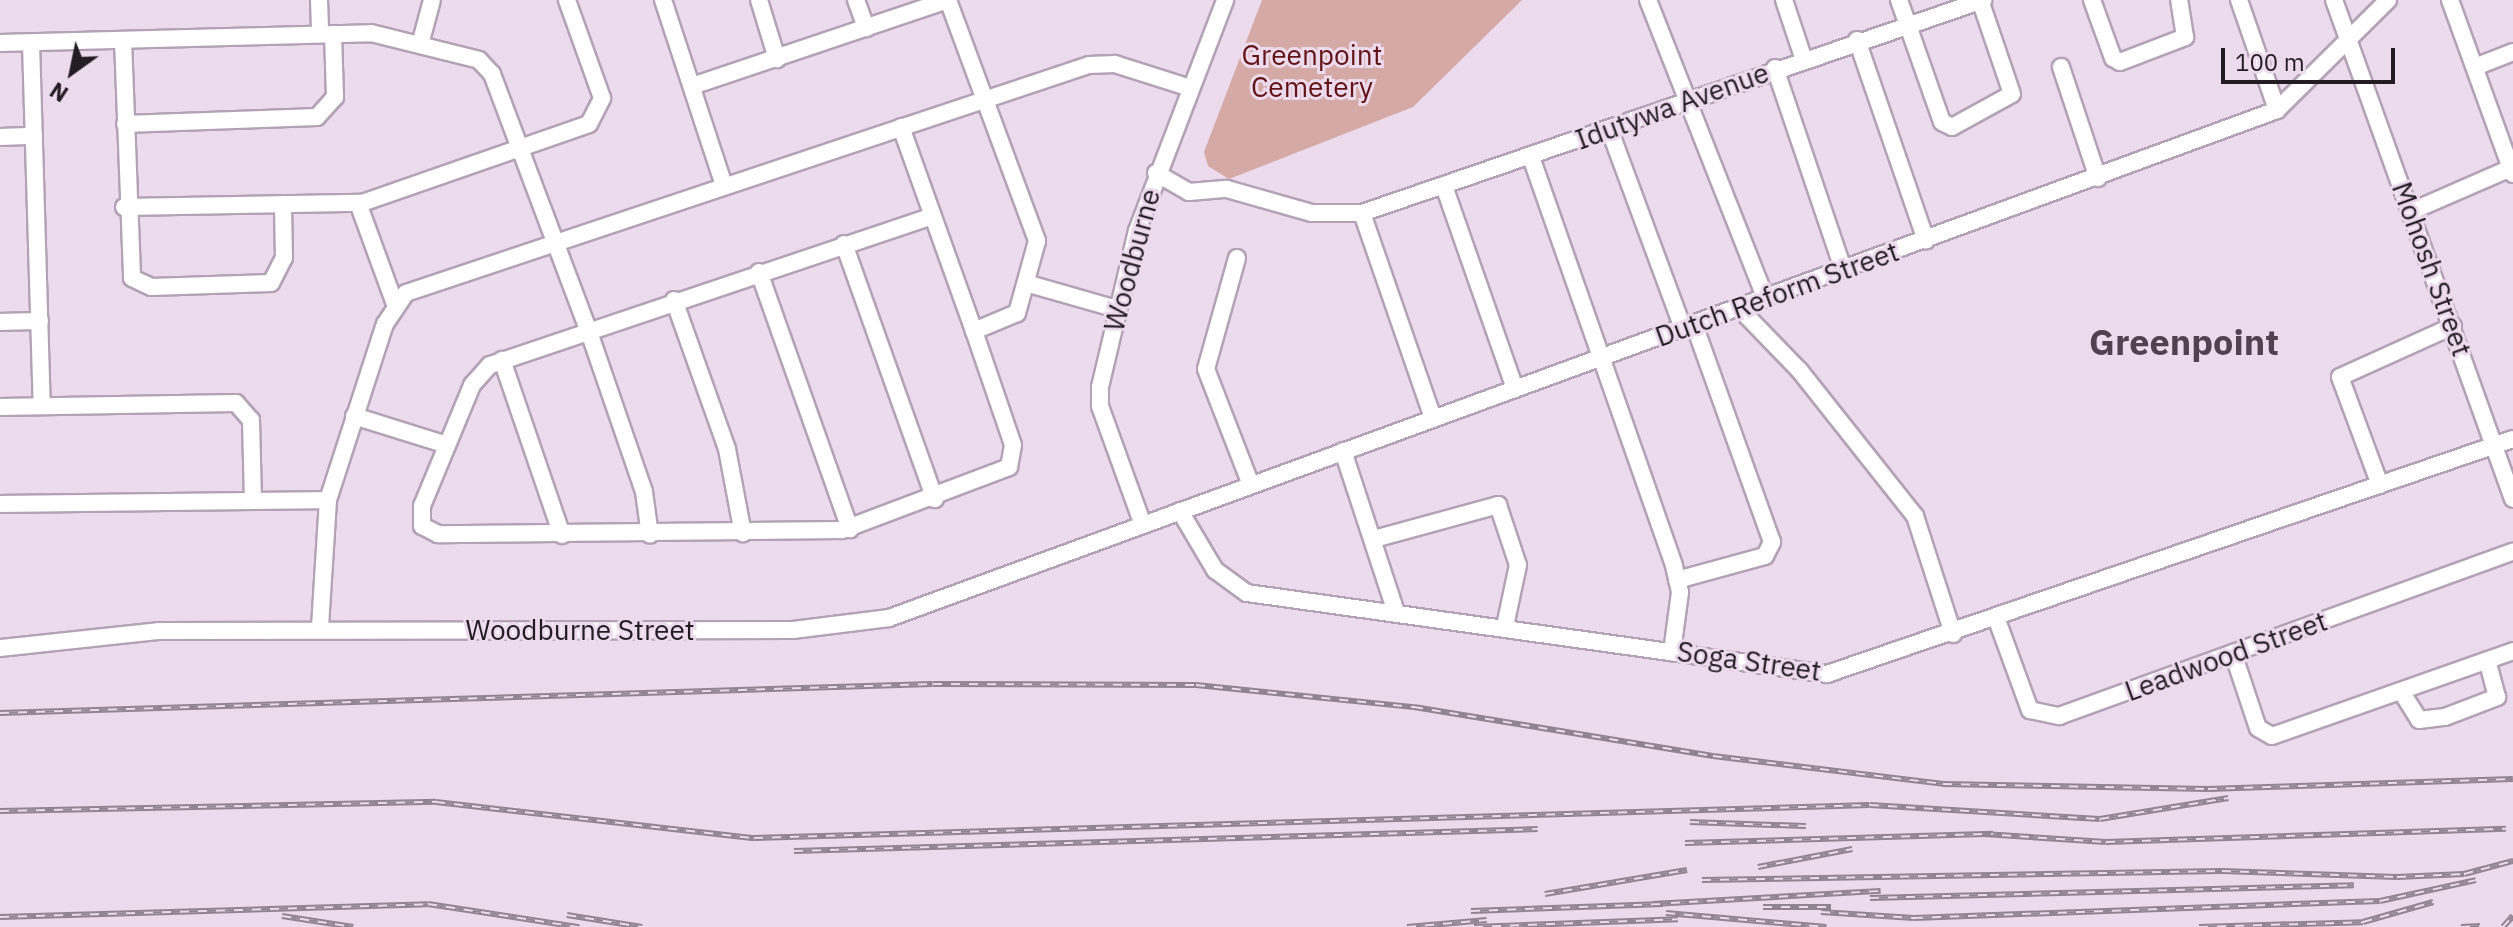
<!DOCTYPE html>
<html>
<head>
<meta charset="utf-8">
<style>
	body { margin:0 }
	#map { position:relative; width:2513px; height:927px; overflow:hidden; background:#ecdaed; font-family:"IBM Plex Sans",sans-serif }
	div>[style] { position:absolute }
	.green>* { inset:0; background:#d5a9a5 }
	.roads { filter:drop-shadow(2px 0 #b3a2b5) drop-shadow(-2px 0 #b3a2b5) drop-shadow(0 2px #b3a2b5) drop-shadow(0 -2px #b3a2b5) }
	.minor>* { height:16px; margin:-8px; padding:0 8px; transform-origin:8px; border-radius:8px; background:#fff }
	.rail>* { height:6px; margin-top:-3px; transform-origin:0; background:repeating-linear-gradient(90deg,#ecdaed 0 9px,#918491 0 18px); box-sizing:border-box; border-block:2px solid #918491 }
	span { translate:-50% -50%; white-space:nowrap; text-align:center; line-height:1.15; -webkit-text-stroke:6px #ecdaed; paint-order:stroke }
	.park-label { font-size:28px; color:#631315 }
	.street-label { font-size:28px; color:#231c23 }
	.district-label { font-size:36px; color:#514252; font-weight:700 }
	.north { position:absolute; left:32px; top:32px; width:80px; height:80px; -webkit-text-stroke:6px #ecdaed; paint-order:stroke; rotate:213deg; font-size:22px; font-weight:700; line-height:32px; text-align:center; color:#231c23 }
	.north::after { content:''; display:block; margin:auto; width:28px; height:36px; background:#231c23; clip-path:polygon(50% 0,100% 100%,50% 72%,0 100%) }
	.scale { position:absolute; left:2221px; top:48px; width:174px; height:36px; box-sizing:border-box; border:4px solid #231c23; border-top:0; padding-left:10px; font-size:24px; line-height:28px; white-space:nowrap; color:#231c23; -webkit-text-stroke:6px #ecdaed; paint-order:stroke }
</style>
</head>
<body>
<div id="map">
	<div class="green">
		<i style="clip-path:polygon(1262px 0,1522px 0,1413px 107px,1229px 179px,1208px 166px,1204px 152px)"></i>
	</div>
	<div class="roads">
		<div class="minor">
			<i style="left:319px;top:0;width:34px;rotate:88deg"></i>
			<i style="left:663px;top:0;width:195px;rotate:71.8deg"></i>
			<i style="left:759px;top:0;width:62px;rotate:73deg"></i>
			<i style="left:856px;top:0;width:30px;rotate:70deg"></i>
			<i style="left:948px;top:0;width:257px;rotate:69.7deg"></i>
			<i style="left:1037px;top:241px;width:75px;rotate:105.5deg"></i>
			<i style="left:1017px;top:313px;width:47px;rotate:157.3deg"></i>
			<i style="left:1648px;top:0;width:321px;rotate:68.5deg"></i>
			<i style="left:1784px;top:0;width:60px;rotate:71.6deg"></i>
			<i style="left:1899px;top:0;width:129px;rotate:70.6deg"></i>
			<i style="left:1942px;top:122px;width:11px;rotate:27deg"></i>
			<i style="left:1952px;top:127px;width:68px;rotate:-28.8deg"></i>
			<i style="left:2012px;top:94px;width:99px;rotate:-108.8deg"></i>
			<i style="left:2092px;top:0;width:62px;rotate:70.1deg"></i>
			<i style="left:2113px;top:58px;width:8px;rotate:30deg"></i>
			<i style="left:2120px;top:62px;width:70px;rotate:-21deg"></i>
			<i style="left:2185px;top:37px;width:37px;rotate:-99deg"></i>
			<i style="left:2239px;top:0;width:116px;rotate:70.9deg"></i>
			<i style="left:2334px;top:0;width:530px;rotate:70.27deg"></i>
			<i style="left:2450px;top:0;width:185px;rotate:70.1deg"></i>
			<i style="left:123px;top:40px;width:238px;rotate:87.8deg"></i>
			<i style="left:132px;top:278px;width:21px;rotate:25deg"></i>
			<i style="left:151px;top:287px;width:120px;rotate:-1.9deg"></i>
			<i style="left:271px;top:283px;width:28px;rotate:-63deg"></i>
			<i style="left:284px;top:258px;width:54px;rotate:-91.1deg"></i>
			<i style="left:1857px;top:40px;width:212px;rotate:71deg"></i>
			<i style="left:421px;top:41px;width:42px;rotate:-75deg"></i>
			<i style="left:0;top:43px;width:371px;rotate:-1.5deg"></i>
			<i style="left:371px;top:33px;width:111px;rotate:14deg"></i>
			<i style="left:479px;top:60px;width:19px;rotate:47deg"></i>
			<i style="left:492px;top:74px;width:272px;rotate:69.4deg"></i>
			<i style="left:588px;top:329px;width:172px;rotate:71deg"></i>
			<i style="left:644px;top:492px;width:43px;rotate:82.1deg"></i>
			<i style="left:31px;top:43px;width:363px;rotate:88.3deg"></i>
			<i style="left:2061px;top:67px;width:117px;rotate:71.6deg"></i>
			<i style="left:2475px;top:67px;width:41px;rotate:-21.5deg"></i>
			<i style="left:1775px;top:68px;width:212px;rotate:71.3deg"></i>
			<i style="left:692px;top:86px;width:270px;rotate:-18.6deg"></i>
			<i style="left:125px;top:124px;width:192px;rotate:-2.1deg"></i>
			<i style="left:317px;top:117px;width:27px;rotate:-48deg"></i>
			<i style="left:335px;top:97px;width:63px;rotate:-91.8deg"></i>
			<i style="left:901px;top:127px;width:217px;rotate:70.3deg"></i>
			<i style="left:974px;top:331px;width:120px;rotate:71.1deg"></i>
			<i style="left:1013px;top:445px;width:22px;rotate:100deg"></i>
			<i style="left:1009px;top:467px;width:178px;rotate:159.3deg"></i>
			<i style="left:842px;top:530px;width:404px;rotate:179.4deg"></i>
			<i style="left:438px;top:534px;width:18px;rotate:-153deg"></i>
			<i style="left:422px;top:526px;width:20px;rotate:-90deg"></i>
			<i style="left:422px;top:506px;width:131px;rotate:-67.5deg"></i>
			<i style="left:472px;top:385px;width:27px;rotate:-48deg"></i>
			<i style="left:490px;top:365px;width:467px;rotate:-18.6deg"></i>
			<i style="left:1610px;top:131px;width:210px;rotate:69.7deg"></i>
			<i style="left:0;top:137px;width:34px;rotate:-2deg"></i>
			<i style="left:1531px;top:157px;width:433px;rotate:70.7deg"></i>
			<i style="left:1674px;top:566px;width:27px;rotate:77deg"></i>
			<i style="left:1680px;top:592px;width:61px;rotate:97.6deg"></i>
			<i style="left:1156px;top:173px;width:38px;rotate:30deg"></i>
			<i style="left:1189px;top:192px;width:38px;rotate:-5deg"></i>
			<i style="left:1227px;top:189px;width:88px;rotate:15.8deg"></i>
			<i style="left:1312px;top:213px;width:50px"></i>
			<i style="left:1362px;top:213px;width:657px;rotate:-18.93deg"></i>
			<i style="left:1444px;top:186px;width:215px;rotate:70.7deg"></i>
			<i style="left:358px;top:203px;width:108px;rotate:69.9deg"></i>
			<i style="left:124px;top:207px;width:238px;rotate:-1deg"></i>
			<i style="left:362px;top:203px;width:240px;rotate:-19.2deg"></i>
			<i style="left:589px;top:124px;width:29px;rotate:-63deg"></i>
			<i style="left:602px;top:98px;width:104px;rotate:-109.7deg"></i>
			<i style="left:2412px;top:211px;width:110px;rotate:-23.5deg"></i>
			<i style="left:1362px;top:213px;width:217px;rotate:70.9deg"></i>
			<i style="left:844px;top:244px;width:271px;rotate:70.4deg"></i>
			<i style="left:1237px;top:258px;width:115px;rotate:105.6deg"></i>
			<i style="left:1206px;top:369px;width:124px;rotate:68.8deg"></i>
			<i style="left:759px;top:272px;width:273px;rotate:70.5deg"></i>
			<i style="left:1029px;top:284px;width:91px;rotate:15.9deg"></i>
			<i style="left:674px;top:300px;width:158px;rotate:70.4deg"></i>
			<i style="left:727px;top:449px;width:86px;rotate:79.3deg"></i>
			<i style="left:1739px;top:308px;width:88px;rotate:45.9deg"></i>
			<i style="left:1800px;top:371px;width:185px;rotate:51.6deg"></i>
			<i style="left:1915px;top:516px;width:124px;rotate:72.1deg"></i>
			<i style="left:0;top:322px;width:40px;rotate:-1.4deg"></i>
			<i style="left:502px;top:360px;width:185px;rotate:71.1deg"></i>
			<i style="left:0;top:407px;width:236px;rotate:-1deg"></i>
			<i style="left:236px;top:403px;width:23px;rotate:49deg"></i>
			<i style="left:251px;top:420px;width:81px;rotate:88.6deg"></i>
			<i style="left:354px;top:416px;width:97px;rotate:17.3deg"></i>
			<i style="left:1343px;top:451px;width:166px;rotate:71.8deg"></i>
			<i style="left:2380px;top:485px;width:115px;rotate:-110.3deg"></i>
			<i style="left:2340px;top:377px;width:124px;rotate:-24.3deg"></i>
			<i style="left:0;top:504px;width:328px;rotate:-0.7deg"></i>
			<i style="left:1180px;top:511px;width:69px;rotate:59.3deg"></i>
			<i style="left:1215px;top:570px;width:39px;rotate:36deg"></i>
			<i style="left:1247px;top:593px;width:586px;rotate:7.95deg"></i>
			<i style="left:1827px;top:674px;width:725px;rotate:-18.91deg"></i>
			<i style="left:1143px;top:525px;width:127px;rotate:-109.9deg"></i>
			<i style="left:1100px;top:406px;width:19px;rotate:-90deg"></i>
			<i style="left:1100px;top:387px;width:160px;rotate:-76.7deg"></i>
			<i style="left:1137px;top:231px;width:247px;rotate:-69.1deg"></i>
			<i style="left:1374px;top:539px;width:129px;rotate:-15.3deg"></i>
			<i style="left:1498px;top:505px;width:63px;rotate:71.6deg"></i>
			<i style="left:1518px;top:565px;width:62px;rotate:102deg"></i>
			<i style="left:1677px;top:580px;width:91px;rotate:-15.3deg"></i>
			<i style="left:1765px;top:556px;width:16px;rotate:-63deg"></i>
			<i style="left:1772px;top:542px;width:232px;rotate:-109.7deg"></i>
			<i style="left:1997px;top:620px;width:96px;rotate:69.9deg"></i>
			<i style="left:2030px;top:710px;width:30px;rotate:12deg"></i>
			<i style="left:2059px;top:716px;width:483px;rotate:-19.9deg"></i>
			<i style="left:320px;top:627px;width:127px;rotate:-86.4deg"></i>
			<i style="left:328px;top:500px;width:185px;rotate:-72.1deg"></i>
			<i style="left:385px;top:324px;width:37px;rotate:-56deg"></i>
			<i style="left:406px;top:293px;width:720px;rotate:-18.46deg"></i>
			<i style="left:1089px;top:65px;width:26px;rotate:-2deg"></i>
			<i style="left:1115px;top:64px;width:79px;rotate:17.7deg"></i>
			<i style="left:0;top:648px;width:160px;rotate:-6.1deg"></i>
			<i style="left:159px;top:631px;width:634px;rotate:-0.09deg"></i>
			<i style="left:793px;top:630px;width:97px;rotate:-7.1deg"></i>
			<i style="left:889px;top:618px;width:1478px;rotate:-20.1deg"></i>
			<i style="left:2277px;top:110px;width:156px;rotate:-44.7deg"></i>
			<i style="left:2233px;top:653px;width:79px;rotate:71.6deg"></i>
			<i style="left:2258px;top:728px;width:16px;rotate:30deg"></i>
			<i style="left:2272px;top:736px;width:256px;rotate:-19.4deg"></i>
			<i style="left:2401px;top:691px;width:34px;rotate:58deg"></i>
			<i style="left:2419px;top:720px;width:26px;rotate:-7deg"></i>
			<i style="left:2445px;top:717px;width:56px;rotate:-21deg"></i>
			<i style="left:2497px;top:697px;width:38px;rotate:-105deg"></i>
		</div>
	</div>
	<div class="rail">
		<i style="left:0;top:713px;width:933px;rotate:-1.78deg"></i>
		<i style="left:933px;top:684px;width:263px;rotate:0.2deg"></i>
		<i style="left:1196px;top:685px;width:219px;rotate:5.8deg"></i>
		<i style="left:1414px;top:707px;width:303px;rotate:9.3deg"></i>
		<i style="left:1713px;top:756px;width:232px;rotate:6.9deg"></i>
		<i style="left:1943px;top:784px;width:265px;rotate:1.1deg"></i>
		<i style="left:2208px;top:789px;width:305px;rotate:-1.9deg"></i>
		<i style="left:0;top:811px;width:436px;rotate:-1.2deg"></i>
		<i style="left:436px;top:802px;width:320px;rotate:6.5deg"></i>
		<i style="left:754px;top:838px;width:1116px;rotate:-1.69deg"></i>
		<i style="left:1870px;top:805px;width:230px;rotate:3.5deg"></i>
		<i style="left:2100px;top:819px;width:130px;rotate:-9.3deg"></i>
		<i style="left:1690px;top:822px;width:116px;rotate:2deg"></i>
		<i style="left:1984px;top:834px;width:122px;rotate:3.8deg"></i>
		<i style="left:2106px;top:842px;width:400px;rotate:-1.9deg"></i>
		<i style="left:1685px;top:843px;width:308px;rotate:-1.7deg"></i>
		<i style="left:794px;top:851px;width:744px;rotate:-1.69deg"></i>
		<i style="left:1758px;top:867px;width:96px;rotate:-10.8deg"></i>
		<i style="left:1702px;top:880px;width:520px;rotate:-0.99deg"></i>
		<i style="left:2222px;top:871px;width:175px;rotate:2deg"></i>
		<i style="left:2397px;top:877px;width:67px;rotate:-2.6deg"></i>
		<i style="left:2464px;top:874px;width:51px;rotate:-14.9deg"></i>
		<i style="left:1545px;top:894px;width:144px;rotate:-9.6deg"></i>
		<i style="left:1870px;top:898px;width:484px;rotate:-1.5deg"></i>
		<i style="left:1653px;top:904px;width:228px;rotate:-3.3deg"></i>
		<i style="left:1763px;top:907px;width:68px"></i>
		<i style="left:1471px;top:911px;width:192px;rotate:-2.1deg"></i>
		<i style="left:1821px;top:912px;width:93px;rotate:3.7deg"></i>
		<i style="left:1914px;top:918px;width:466px;rotate:-2.1deg"></i>
		<i style="left:2380px;top:901px;width:98px;rotate:-12.3deg"></i>
		<i style="left:1666px;top:913px;width:161px;rotate:5deg"></i>
		<i style="left:567px;top:915px;width:76px;rotate:9.1deg"></i>
		<i style="left:282px;top:916px;width:72px;rotate:8.8deg"></i>
		<i style="left:0;top:917px;width:428px;rotate:-1.7deg"></i>
		<i style="left:428px;top:904px;width:153px;rotate:8.7deg"></i>
		<i style="left:1407px;top:927px;width:80px;rotate:-5deg"></i>
		<i style="left:1474px;top:927px;width:204px;rotate:-2.2deg"></i>
		<i style="left:2199px;top:927px;width:164px;rotate:-1.7deg"></i>
		<i style="left:2363px;top:922px;width:73px;rotate:-15.9deg"></i>
		<i style="left:2461px;top:927px;width:19px;rotate:-3deg"></i>
		<i style="left:2503px;top:927px;width:15px;rotate:-48deg"></i>
	</div>
	<div class="park-label">
		<span style="left:1312px;top:71px">Greenpoint<br>Cemetery</span>
	</div>
	<div class="street-label">
		<span style="left:1672px;top:106px;rotate:-20deg">Idutywa Avenue</span>
		<span style="left:1132px;top:260px;rotate:-75deg">Woodburne</span>
		<span style="left:2432px;top:269px;rotate:70deg">Mohosh Street</span>
		<span style="left:1777px;top:294px;rotate:-20deg">Dutch Reform Street</span>
		<span style="left:580px;top:630px">Woodburne Street</span>
		<span style="left:2226px;top:656px;rotate:-20deg">Leadwood Street</span>
		<span style="left:1749px;top:661px;rotate:8deg">Soga Street</span>
	</div>
	<div class="district-label">
		<span style="left:2184px;top:342px">Greenpoint</span>
	</div>
	<div class="north">N</div>
	<div class="scale">100 m</div>
</div>
</body>
</html>
